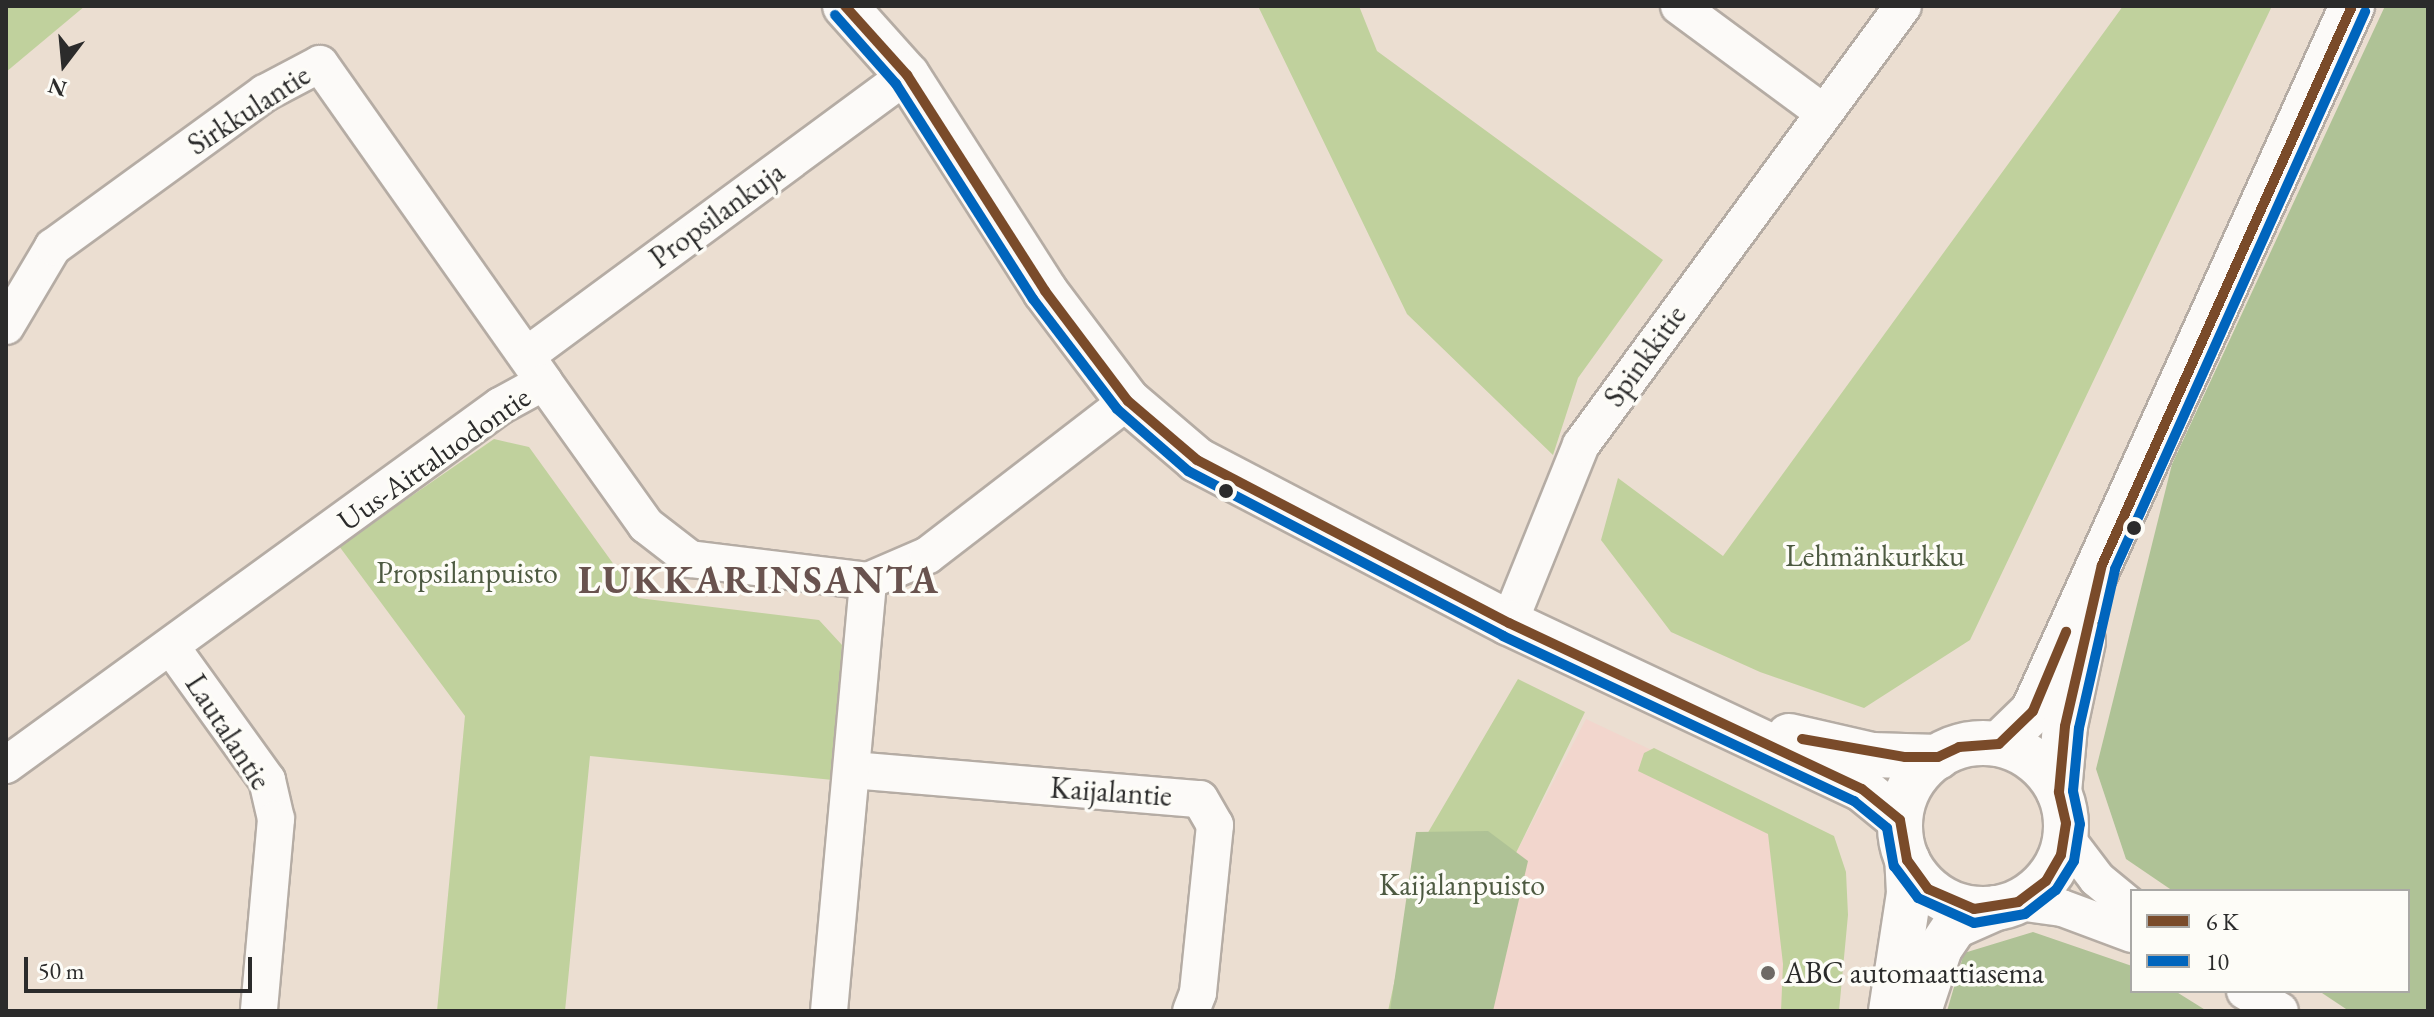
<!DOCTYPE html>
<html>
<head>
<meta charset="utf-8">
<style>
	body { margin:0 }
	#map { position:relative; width:2434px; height:1017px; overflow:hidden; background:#ebded1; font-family:"EB Garamond",serif }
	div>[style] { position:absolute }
	.built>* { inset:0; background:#f2d6cd }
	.green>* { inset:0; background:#c0d19d }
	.forest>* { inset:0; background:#afc296 }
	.roads { filter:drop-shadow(2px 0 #b5aca4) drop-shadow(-2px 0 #b5aca4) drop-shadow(0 2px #b5aca4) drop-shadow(0 -2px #b5aca4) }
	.street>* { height:36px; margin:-18px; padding:0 18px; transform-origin:18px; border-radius:18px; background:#fcfaf8 }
	.secondary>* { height:44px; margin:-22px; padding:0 22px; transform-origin:22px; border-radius:22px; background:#fcfaf8 }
	.secondary>.ring { margin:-22px; padding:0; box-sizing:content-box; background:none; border:44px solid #fcfaf8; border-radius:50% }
	.bus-1>* { height:10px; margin:-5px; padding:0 5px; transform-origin:5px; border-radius:5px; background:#7a4b2a }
	.bus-2>* { height:10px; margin:-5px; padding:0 5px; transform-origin:5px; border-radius:5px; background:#0065bd }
	.dots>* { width:22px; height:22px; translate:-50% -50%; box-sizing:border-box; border:4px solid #fdfcf7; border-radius:50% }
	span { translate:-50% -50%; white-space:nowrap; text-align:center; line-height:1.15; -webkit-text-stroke:7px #fdfcf7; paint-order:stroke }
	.street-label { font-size:30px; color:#2b2b2b }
	.park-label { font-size:30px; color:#4d5a41 }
	.poi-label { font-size:30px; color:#2b2b2b }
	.left { translate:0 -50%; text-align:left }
	.district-label { font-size:38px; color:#69534f; font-weight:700; letter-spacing:2px }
	.frame { position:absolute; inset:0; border:8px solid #2b2b2b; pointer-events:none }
	.legend { position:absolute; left:2130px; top:889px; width:280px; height:104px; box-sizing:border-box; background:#fdfcf7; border:2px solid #a9a8a5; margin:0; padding:10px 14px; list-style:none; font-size:24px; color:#2b2b2b }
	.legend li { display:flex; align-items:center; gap:16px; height:40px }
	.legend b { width:40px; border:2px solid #a9a8a5 }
	.north { position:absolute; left:24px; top:24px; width:80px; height:80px; -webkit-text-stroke:6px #fdfcf7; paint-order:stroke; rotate:196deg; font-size:22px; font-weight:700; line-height:32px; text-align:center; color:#2b2b2b }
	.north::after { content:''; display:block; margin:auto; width:28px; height:36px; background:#2b2b2b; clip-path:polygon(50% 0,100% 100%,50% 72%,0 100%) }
	.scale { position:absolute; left:24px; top:957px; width:228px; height:36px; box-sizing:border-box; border:4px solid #2b2b2b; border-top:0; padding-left:10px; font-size:24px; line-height:28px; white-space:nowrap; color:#2b2b2b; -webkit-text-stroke:6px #fdfcf7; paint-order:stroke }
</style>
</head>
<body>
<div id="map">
	<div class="built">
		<i style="clip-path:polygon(1586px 719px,1795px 818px,1809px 1011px,1480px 1011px,1514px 857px)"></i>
	</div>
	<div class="green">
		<i style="clip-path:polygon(6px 6px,85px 6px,6px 72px)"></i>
		<i style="clip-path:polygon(1258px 6px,1359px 6px,1377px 51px,1663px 260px,1578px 378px,1553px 455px,1407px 314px)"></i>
		<i style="clip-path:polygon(2123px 6px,2272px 6px,1970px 640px,1864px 708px,1760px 672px,1671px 632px,1601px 540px,1618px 478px,1723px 556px)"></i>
		<i style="clip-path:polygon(494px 439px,529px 447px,638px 598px,819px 620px,842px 645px,833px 780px,590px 756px,565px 1011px,437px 1011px,465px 716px,339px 546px)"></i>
		<i style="clip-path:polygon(1518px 679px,1585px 712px,1514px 857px,1480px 1011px,1388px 1011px,1426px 836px)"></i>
		<i style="clip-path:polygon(1654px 748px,1834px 836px,1846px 872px,1848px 915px,1839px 1011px,1781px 1011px,1783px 964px,1768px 834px,1638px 771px,1644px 753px)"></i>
	</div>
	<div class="forest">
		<i style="clip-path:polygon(2385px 6px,2428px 6px,2428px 1011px,2349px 1011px,2319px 991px,2408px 991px,2408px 891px,2173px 891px,2126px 859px,2096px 769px,2172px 464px)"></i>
		<i style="clip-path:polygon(1488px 831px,1528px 861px,1493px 1011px,1390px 1011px,1416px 832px)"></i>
		<i style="clip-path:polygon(2033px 932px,2132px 966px,2132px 991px,2175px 991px,2207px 1011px,1947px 1011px,1964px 953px)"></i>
	</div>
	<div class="roads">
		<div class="street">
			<i style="left:1679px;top:6px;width:179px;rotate:36.4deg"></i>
			<i style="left:6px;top:326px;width:92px;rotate:-59.3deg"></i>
			<i style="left:53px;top:247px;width:262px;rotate:-36deg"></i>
			<i style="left:265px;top:93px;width:62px;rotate:-27.8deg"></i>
			<i style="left:320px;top:64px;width:389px;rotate:54.8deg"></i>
			<i style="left:527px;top:355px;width:472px;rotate:-36.4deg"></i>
			<i style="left:1509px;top:623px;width:192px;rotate:-68deg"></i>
			<i style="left:1581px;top:445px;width:544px;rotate:-53.74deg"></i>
			<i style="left:172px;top:648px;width:163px;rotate:54.3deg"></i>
			<i style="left:267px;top:780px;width:40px;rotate:77deg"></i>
			<i style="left:276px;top:819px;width:193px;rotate:95.1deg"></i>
			<i style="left:6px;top:765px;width:611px;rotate:-36.01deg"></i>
			<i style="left:500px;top:406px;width:50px;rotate:-28.6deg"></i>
			<i style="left:544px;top:382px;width:176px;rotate:54.5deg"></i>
			<i style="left:646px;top:525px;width:56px;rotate:37.7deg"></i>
			<i style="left:690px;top:559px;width:179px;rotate:7deg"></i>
			<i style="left:868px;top:581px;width:65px;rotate:-23.4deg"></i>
			<i style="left:928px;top:555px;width:252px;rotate:-37.6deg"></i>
			<i style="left:852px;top:770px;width:349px;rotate:4.8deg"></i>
			<i style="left:1200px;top:799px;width:30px;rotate:60deg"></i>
			<i style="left:1215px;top:825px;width:169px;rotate:95.8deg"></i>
			<i style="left:1198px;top:993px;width:19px;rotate:111deg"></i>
			<i style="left:2066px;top:838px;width:51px;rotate:52.9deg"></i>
			<i style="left:2097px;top:879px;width:45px;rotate:39.6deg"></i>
			<i style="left:2018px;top:902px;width:44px;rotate:7.8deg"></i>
			<i style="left:2062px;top:908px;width:75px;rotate:20.4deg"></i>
			<i style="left:2245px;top:991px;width:40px;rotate:29.7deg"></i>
			<i style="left:829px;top:1011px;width:432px;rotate:-84.8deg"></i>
		</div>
		<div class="secondary">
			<i style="left:845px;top:6px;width:93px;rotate:48.1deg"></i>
			<i style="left:907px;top:75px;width:256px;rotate:57.4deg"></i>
			<i style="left:1045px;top:291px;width:138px;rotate:53deg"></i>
			<i style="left:1128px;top:401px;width:91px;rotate:40.5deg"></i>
			<i style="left:1197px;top:460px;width:352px;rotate:27.6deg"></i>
			<i style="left:1509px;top:623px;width:390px;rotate:25.2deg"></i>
			<i style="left:1862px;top:789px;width:49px;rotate:39.2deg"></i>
			<i style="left:1789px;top:736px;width:85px;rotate:12.9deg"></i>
			<i style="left:1872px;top:755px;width:66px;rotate:1.7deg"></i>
			<i class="ring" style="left:1900px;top:743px;width:122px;height:122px"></i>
			<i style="left:1999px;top:744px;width:47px;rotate:-44.1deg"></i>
			<i style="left:2033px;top:711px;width:774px;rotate:-65.65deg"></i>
			<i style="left:2059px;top:792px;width:66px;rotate:-84.8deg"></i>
			<i style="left:2065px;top:726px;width:87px;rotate:-78deg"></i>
			<i style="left:1891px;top:1011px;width:119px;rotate:-81.3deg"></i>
			<i style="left:1909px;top:893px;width:33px;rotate:-93deg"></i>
			<i style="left:1919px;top:1011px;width:66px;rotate:-71.6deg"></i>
			<i style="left:1940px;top:948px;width:27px;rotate:-56deg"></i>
			<i style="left:1955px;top:926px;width:45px;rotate:-23.7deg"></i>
		</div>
	</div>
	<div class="bus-1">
		<i style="left:845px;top:6px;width:93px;rotate:48.1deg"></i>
		<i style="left:907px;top:75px;width:256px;rotate:57.4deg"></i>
		<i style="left:1045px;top:291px;width:138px;rotate:53deg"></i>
		<i style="left:1128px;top:401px;width:91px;rotate:40.5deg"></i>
		<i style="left:1197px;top:460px;width:352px;rotate:27.6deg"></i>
		<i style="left:1509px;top:623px;width:390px;rotate:25.2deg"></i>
		<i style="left:1862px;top:789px;width:49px;rotate:39.2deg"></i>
		<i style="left:1900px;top:820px;width:41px;rotate:80.1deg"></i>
		<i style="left:1907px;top:860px;width:36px;rotate:54deg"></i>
		<i style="left:1928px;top:889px;width:50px;rotate:23.5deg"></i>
		<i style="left:1974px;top:909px;width:45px;rotate:-9deg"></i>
		<i style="left:2018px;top:902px;width:35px;rotate:-37deg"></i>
		<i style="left:2046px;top:881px;width:30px;rotate:-60deg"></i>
		<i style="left:2061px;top:855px;width:32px;rotate:-81deg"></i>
		<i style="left:2066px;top:823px;width:32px;rotate:-103deg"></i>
		<i style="left:2059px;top:792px;width:66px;rotate:-84.8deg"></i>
		<i style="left:2065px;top:726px;width:165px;rotate:-77.1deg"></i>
		<i style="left:2102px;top:565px;width:612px;rotate:-65.9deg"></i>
		<i style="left:1802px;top:739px;width:105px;rotate:9.9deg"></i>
		<i style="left:1905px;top:757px;width:33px"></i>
		<i style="left:1938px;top:757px;width:23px;rotate:-25deg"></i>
		<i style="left:1959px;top:747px;width:40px;rotate:-4.3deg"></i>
		<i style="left:1999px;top:744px;width:47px;rotate:-44.1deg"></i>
		<i style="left:2033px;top:711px;width:86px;rotate:-67.3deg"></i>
	</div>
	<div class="bus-2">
		<i style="left:835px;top:15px;width:92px;rotate:48.5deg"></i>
		<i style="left:896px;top:84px;width:255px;rotate:57.5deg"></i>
		<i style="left:1033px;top:299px;width:138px;rotate:52.6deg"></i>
		<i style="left:1117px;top:409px;width:94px;rotate:41.1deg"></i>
		<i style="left:1188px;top:471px;width:356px;rotate:27.6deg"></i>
		<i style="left:1503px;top:636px;width:388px;rotate:25.2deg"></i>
		<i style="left:1854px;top:801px;width:43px;rotate:39.3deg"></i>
		<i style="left:1887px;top:828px;width:39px;rotate:80deg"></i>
		<i style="left:1894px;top:866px;width:40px;rotate:53deg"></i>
		<i style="left:1918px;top:898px;width:61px;rotate:24.1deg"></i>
		<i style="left:1974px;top:923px;width:52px;rotate:-10deg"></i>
		<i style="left:2025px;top:914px;width:39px;rotate:-38deg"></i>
		<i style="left:2056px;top:890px;width:34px;rotate:-58deg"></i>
		<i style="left:2074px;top:861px;width:37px;rotate:-81deg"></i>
		<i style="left:2080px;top:824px;width:34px;rotate:-102deg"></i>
		<i style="left:2073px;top:791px;width:63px;rotate:-84.6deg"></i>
		<i style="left:2079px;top:728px;width:163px;rotate:-77.2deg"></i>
		<i style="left:2115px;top:569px;width:611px;rotate:-65.83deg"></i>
	</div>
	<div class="dots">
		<i style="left:1226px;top:491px;background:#2b2b2b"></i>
		<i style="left:2134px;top:528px;background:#2b2b2b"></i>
		<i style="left:1768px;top:973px;background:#6e6a65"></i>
	</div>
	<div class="street-label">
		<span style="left:249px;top:110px;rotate:-33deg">Sirkkulantie</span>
		<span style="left:717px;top:215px;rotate:-36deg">Propsilankuja</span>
		<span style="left:1645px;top:356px;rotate:-54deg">Spinkkitie</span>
		<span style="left:434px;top:459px;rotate:-35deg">Uus-Aittaluodontie</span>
		<span style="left:228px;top:732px;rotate:57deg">Lautalantie</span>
		<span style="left:1111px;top:792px;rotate:4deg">Kaijalantie</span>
	</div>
	<div class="park-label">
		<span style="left:1875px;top:556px">Lehmänkurkku</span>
		<span style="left:467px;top:573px">Propsilanpuisto</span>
		<span style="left:1462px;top:885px">Kaijalanpuisto</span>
	</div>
	<div class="poi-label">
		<span class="left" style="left:1784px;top:973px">ABC automaattiasema</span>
	</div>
	<div class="district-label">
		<span style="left:759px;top:580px">LUKKARINSANTA</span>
	</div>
	<div class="frame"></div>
	<ul class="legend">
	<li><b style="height:10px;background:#7a4b2a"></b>6 K</li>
	<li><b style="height:10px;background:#0065bd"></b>10</li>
	</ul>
	<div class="north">N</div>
	<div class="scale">50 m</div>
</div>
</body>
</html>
